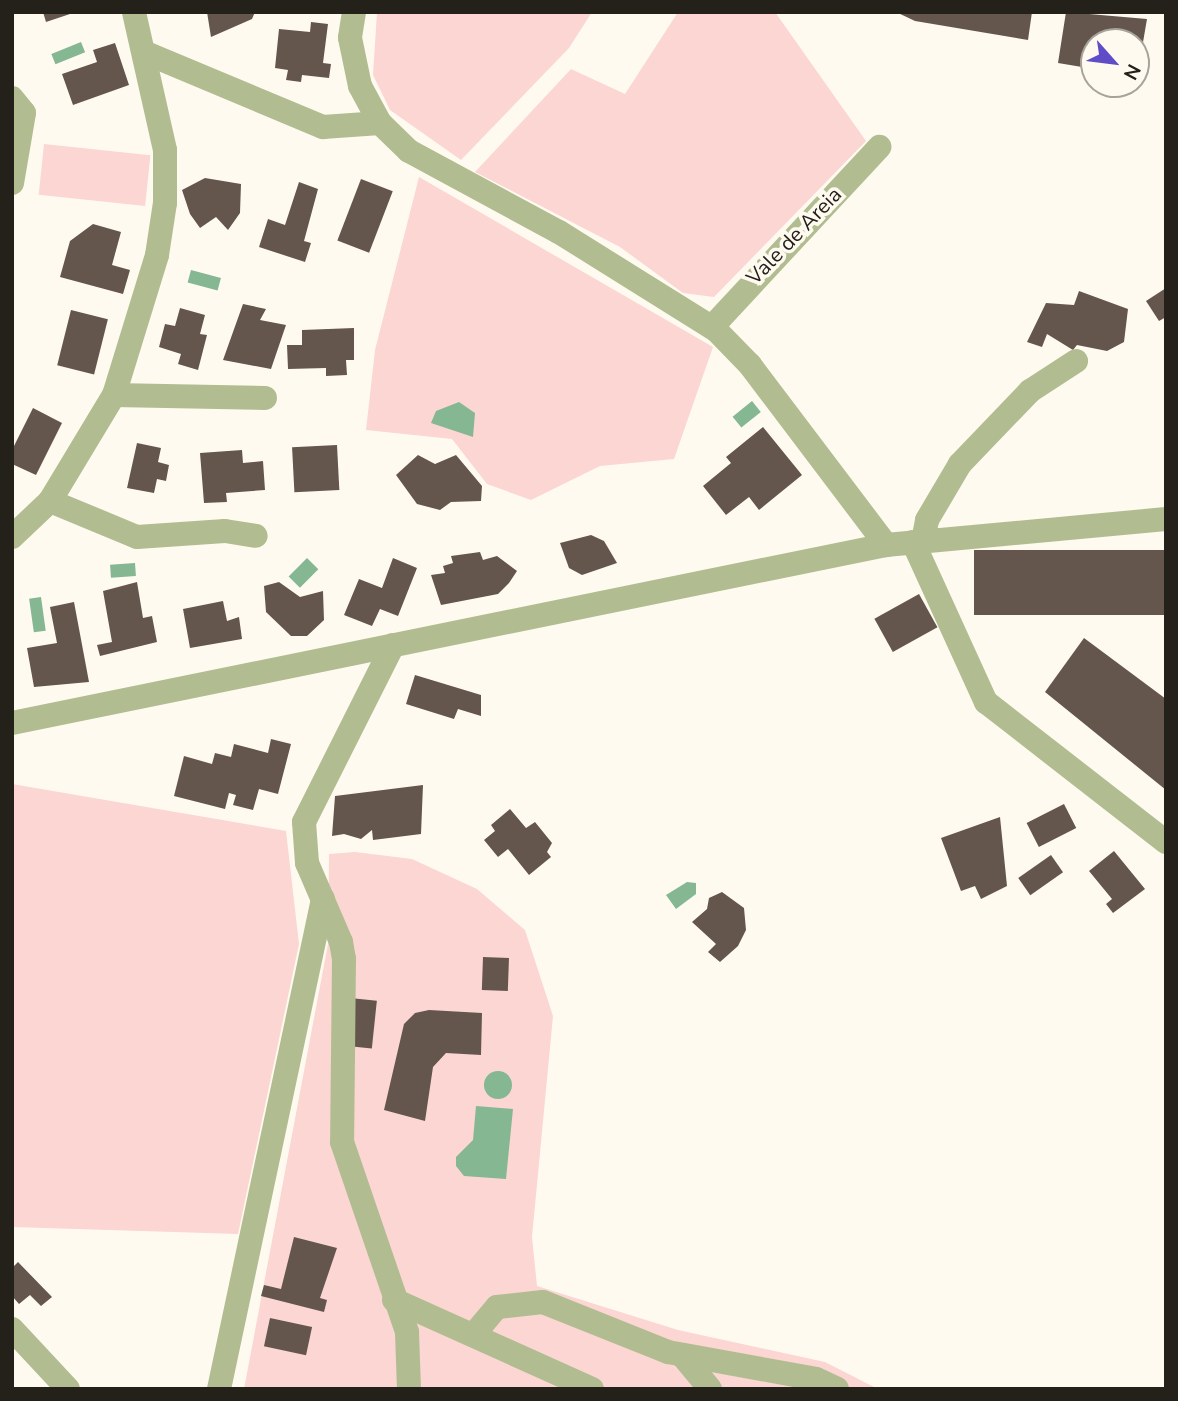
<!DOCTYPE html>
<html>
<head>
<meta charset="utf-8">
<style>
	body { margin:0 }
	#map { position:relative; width:1178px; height:1401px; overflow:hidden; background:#fffaf0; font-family:"Nunito Sans",sans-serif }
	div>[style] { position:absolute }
	.green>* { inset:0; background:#fbd6d3; transform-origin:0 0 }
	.water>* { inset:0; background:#84b792; transform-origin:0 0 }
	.round { border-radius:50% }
	.building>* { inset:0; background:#64564d; transform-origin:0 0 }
	.minor>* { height:24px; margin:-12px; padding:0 12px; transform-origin:12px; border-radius:12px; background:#b1bd91 }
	span { translate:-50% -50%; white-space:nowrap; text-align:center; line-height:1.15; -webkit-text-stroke:7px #fffaf0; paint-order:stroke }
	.street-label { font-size:21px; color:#24211b }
	.frame { position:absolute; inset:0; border:14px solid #24211b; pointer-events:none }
	.north { position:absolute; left:1080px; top:28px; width:70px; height:70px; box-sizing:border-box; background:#fffaf0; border:2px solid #a7a39b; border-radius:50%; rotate:118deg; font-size:19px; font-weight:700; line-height:28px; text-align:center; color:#24211b }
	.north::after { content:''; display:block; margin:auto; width:24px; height:32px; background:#5e4dc6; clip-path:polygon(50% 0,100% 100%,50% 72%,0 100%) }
</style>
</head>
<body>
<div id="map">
	<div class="green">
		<i style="clip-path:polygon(377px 12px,592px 12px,569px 48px,461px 160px,390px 110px,373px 75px)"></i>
		<i style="clip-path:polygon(678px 12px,775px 12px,866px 141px,714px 297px,683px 293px,620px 247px,475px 172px,571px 69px,625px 94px)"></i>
		<i style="left:44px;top:144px;width:107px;height:51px;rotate:6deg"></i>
		<i style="clip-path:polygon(419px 177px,713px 347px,674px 459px,600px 466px,531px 500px,487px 484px,452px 439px,366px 430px,375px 350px)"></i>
		<i style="clip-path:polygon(12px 784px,286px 831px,299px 944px,238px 1234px,12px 1227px)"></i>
		<i style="clip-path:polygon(355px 852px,412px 859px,477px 889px,525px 930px,553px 1016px,532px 1237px,537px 1286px,678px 1330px,825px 1362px,878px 1389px,244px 1389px,328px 944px,329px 854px)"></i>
	</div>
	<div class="water">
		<i style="left:81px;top:42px;width:11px;height:32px;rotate:68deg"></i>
		<i style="left:191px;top:270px;width:31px;height:13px;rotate:15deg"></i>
		<i style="left:752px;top:401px;width:14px;height:25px;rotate:51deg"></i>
		<i style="clip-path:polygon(459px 402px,475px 413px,473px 437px,431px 423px,436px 411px)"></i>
		<i style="left:307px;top:558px;width:16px;height:26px;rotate:45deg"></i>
		<i style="left:135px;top:563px;width:13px;height:25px;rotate:86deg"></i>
		<i style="left:41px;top:597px;width:34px;height:12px;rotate:82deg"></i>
		<i style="clip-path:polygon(687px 882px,696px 883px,696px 894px,676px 909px,666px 895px)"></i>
		<i class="round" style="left:484px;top:1071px;width:28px;height:28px"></i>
		<i style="clip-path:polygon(476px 1106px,513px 1109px,506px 1179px,464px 1176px,456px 1166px,456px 1157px,473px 1140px)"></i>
	</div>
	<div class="building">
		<i style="clip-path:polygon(43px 12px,73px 12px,73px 13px,46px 22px)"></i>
		<i style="clip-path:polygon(207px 12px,255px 12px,252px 19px,211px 37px)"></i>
		<i style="clip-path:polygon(896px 12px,1032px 12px,1028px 40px,915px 21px)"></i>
		<i style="clip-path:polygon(1066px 12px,1147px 19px,1137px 77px,1136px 42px,1094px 42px,1094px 69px,1058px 63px)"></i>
		<i style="clip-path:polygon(311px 22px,328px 24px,323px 63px,331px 64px,329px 78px,302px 75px,301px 82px,286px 80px,288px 70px,275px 68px,279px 29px,310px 32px)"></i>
		<i style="clip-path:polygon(115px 43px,129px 85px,73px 105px,62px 74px,97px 62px,93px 50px)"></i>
		<i style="clip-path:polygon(205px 178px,241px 184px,240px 213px,228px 230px,216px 217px,200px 228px,190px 214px,182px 190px)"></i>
		<i style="left:361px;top:179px;width:34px;height:66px;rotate:21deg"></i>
		<i style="clip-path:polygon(299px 182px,318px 189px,304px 241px,311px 243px,305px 262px,259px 247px,268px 219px,285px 225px)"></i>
		<i style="clip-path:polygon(93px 224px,121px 232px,112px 265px,130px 270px,123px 294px,60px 277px,70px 241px)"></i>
		<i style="clip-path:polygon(1166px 288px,1166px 317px,1159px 321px,1146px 301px)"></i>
		<i style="clip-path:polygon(1079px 291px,1128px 309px,1124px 342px,1107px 351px,1077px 345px,1073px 350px,1047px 334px,1042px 347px,1027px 342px,1046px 303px,1074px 305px)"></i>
		<i style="clip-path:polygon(243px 304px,266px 309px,260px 320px,286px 325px,271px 369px,223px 360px)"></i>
		<i style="clip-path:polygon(180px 308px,205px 315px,200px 334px,207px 335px,198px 370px,178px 364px,181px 354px,159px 347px,165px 324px,175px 326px)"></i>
		<i style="left:71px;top:310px;width:38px;height:57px;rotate:14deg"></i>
		<i style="clip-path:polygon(354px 328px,354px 360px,346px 360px,347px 375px,326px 376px,326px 368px,288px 369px,287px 345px,302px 345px,302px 330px)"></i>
		<i style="clip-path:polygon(33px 408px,62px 423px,36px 475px,12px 464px,12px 450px)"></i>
		<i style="clip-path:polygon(763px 427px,802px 475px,759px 510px,749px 497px,726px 515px,703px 486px,731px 463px,726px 457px)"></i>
		<i style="clip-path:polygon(137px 443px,161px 448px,158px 462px,169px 465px,166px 481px,157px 479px,154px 493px,127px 488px)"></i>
		<i style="left:337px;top:445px;width:45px;height:45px;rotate:87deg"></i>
		<i style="clip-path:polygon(242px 450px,243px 463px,263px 461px,265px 490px,226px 493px,227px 502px,204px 503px,200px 453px)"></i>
		<i style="clip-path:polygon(418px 455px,435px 464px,456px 455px,482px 486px,481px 501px,451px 502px,440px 510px,417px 504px,396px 475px)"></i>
		<i style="clip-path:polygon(591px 535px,604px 541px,617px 563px,582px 575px,569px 568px,560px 543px)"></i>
		<i style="left:1166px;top:550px;width:65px;height:192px;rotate:90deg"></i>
		<i style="clip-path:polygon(480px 552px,483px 560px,497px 556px,517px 571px,509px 583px,498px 594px,441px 605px,431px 575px,445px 573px,443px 566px,453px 563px,451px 556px)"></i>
		<i style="clip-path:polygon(393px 558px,417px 568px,398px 616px,380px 609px,372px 626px,344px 615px,359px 579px,382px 588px)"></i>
		<i style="clip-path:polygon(137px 582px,143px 618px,152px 616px,157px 642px,100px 656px,97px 645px,112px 642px,103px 591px)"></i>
		<i style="clip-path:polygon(279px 582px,300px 597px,323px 591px,324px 620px,307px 636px,291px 636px,266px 612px,264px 586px)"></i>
		<i style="left:919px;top:594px;width:38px;height:51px;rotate:61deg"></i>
		<i style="clip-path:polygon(223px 601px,227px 621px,239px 617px,242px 639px,190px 648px,183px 609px)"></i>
		<i style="clip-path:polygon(74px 602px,89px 682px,34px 687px,27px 648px,57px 643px,50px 607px)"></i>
		<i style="clip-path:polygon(1084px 638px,1166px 699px,1166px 790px,1045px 692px)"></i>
		<i style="clip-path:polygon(415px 675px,481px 695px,481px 716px,458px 709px,454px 719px,406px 704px)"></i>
		<i style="clip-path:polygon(271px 739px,291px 744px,278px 794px,259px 789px,253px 810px,233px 805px,236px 795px,229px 793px,225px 809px,174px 796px,184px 756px,212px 764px,215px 753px,231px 757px,234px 744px,268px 753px)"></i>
		<i style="clip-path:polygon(423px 785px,421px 834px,373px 840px,372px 830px,361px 839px,344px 834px,332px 836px,335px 796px)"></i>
		<i style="left:1064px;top:804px;width:27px;height:42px;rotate:63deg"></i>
		<i style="clip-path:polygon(510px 809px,526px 828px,535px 822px,552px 843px,547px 852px,551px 857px,529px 875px,508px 849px,498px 857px,484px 840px,495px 831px,491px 825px)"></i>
		<i style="clip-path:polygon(1000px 817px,1007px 886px,981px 899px,975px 886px,961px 891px,941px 838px)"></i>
		<i style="clip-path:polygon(1114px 851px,1145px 889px,1113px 913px,1106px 904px,1112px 899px,1089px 871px)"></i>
		<i style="left:1051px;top:855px;width:21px;height:40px;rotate:55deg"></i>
		<i style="clip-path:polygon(722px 892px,744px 908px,746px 930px,738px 946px,720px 962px,708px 952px,716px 944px,692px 922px,707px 909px,709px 898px)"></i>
		<i style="left:483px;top:957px;width:26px;height:33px;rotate:2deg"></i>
		<i style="left:350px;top:998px;width:27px;height:48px;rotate:6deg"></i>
		<i style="clip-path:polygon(429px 1010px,482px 1013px,481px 1055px,446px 1053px,433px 1067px,425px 1121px,384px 1110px,404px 1024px,415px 1013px)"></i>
		<i style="clip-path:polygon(294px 1237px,337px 1248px,320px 1298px,327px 1300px,324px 1312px,261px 1296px,264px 1285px,281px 1289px)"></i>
		<i style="clip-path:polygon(18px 1262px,52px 1297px,41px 1306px,30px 1295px,19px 1304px,12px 1296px,12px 1268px)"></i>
		<i style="left:270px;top:1318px;width:43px;height:29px;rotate:12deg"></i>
	</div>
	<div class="minor">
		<i style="left:354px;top:12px;width:26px;rotate:99deg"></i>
		<i style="left:350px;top:38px;width:49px;rotate:78.2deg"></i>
		<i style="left:360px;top:86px;width:42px;rotate:61.6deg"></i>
		<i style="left:380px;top:123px;width:40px;rotate:44deg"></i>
		<i style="left:409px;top:151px;width:170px;rotate:28.4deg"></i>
		<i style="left:559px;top:232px;width:185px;rotate:32deg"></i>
		<i style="left:716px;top:330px;width:49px;rotate:45.8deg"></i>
		<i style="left:750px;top:365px;width:226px;rotate:52.9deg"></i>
		<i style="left:146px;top:53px;width:192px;rotate:22.7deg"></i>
		<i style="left:323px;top:127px;width:57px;rotate:-4deg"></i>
		<i style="left:12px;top:98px;width:19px;rotate:51deg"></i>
		<i style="left:24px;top:113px;width:71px;rotate:99.7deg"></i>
		<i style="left:712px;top:327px;width:246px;rotate:-47.1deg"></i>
		<i style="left:114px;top:395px;width:151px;rotate:1.1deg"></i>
		<i style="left:50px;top:501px;width:94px;rotate:22.5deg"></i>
		<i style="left:137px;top:537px;width:88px;rotate:-3.9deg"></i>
		<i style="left:225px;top:531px;width:31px;rotate:9deg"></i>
		<i style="left:12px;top:537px;width:52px;rotate:-43.5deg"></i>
		<i style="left:50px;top:501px;width:124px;rotate:-58.9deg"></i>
		<i style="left:114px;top:395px;width:146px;rotate:-72.9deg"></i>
		<i style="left:157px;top:255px;width:53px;rotate:-81.3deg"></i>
		<i style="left:165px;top:203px;width:53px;rotate:-90deg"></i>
		<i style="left:165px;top:150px;width:141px;rotate:-102.7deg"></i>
		<i style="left:923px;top:541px;width:21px;rotate:-79deg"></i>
		<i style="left:927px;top:520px;width:65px;rotate:-59.5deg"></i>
		<i style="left:960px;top:464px;width:101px;rotate:-46.2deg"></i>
		<i style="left:1030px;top:391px;width:55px;rotate:-33.1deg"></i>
		<i style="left:913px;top:542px;width:176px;rotate:65.5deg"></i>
		<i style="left:986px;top:702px;width:228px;rotate:37.9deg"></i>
		<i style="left:393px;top:645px;width:198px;rotate:116.7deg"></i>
		<i style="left:304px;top:822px;width:41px;rotate:85.8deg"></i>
		<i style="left:307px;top:863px;width:86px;rotate:66.7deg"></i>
		<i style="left:341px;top:942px;width:17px;rotate:80deg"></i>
		<i style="left:344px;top:959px;width:183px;rotate:90.6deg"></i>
		<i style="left:342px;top:1142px;width:201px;rotate:71.1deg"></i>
		<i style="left:407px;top:1332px;width:57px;rotate:88deg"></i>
		<i style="left:12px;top:723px;width:892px;rotate:-11.51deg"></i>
		<i style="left:886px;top:545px;width:281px;rotate:-5.3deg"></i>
		<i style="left:394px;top:1300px;width:217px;rotate:24.2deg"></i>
		<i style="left:12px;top:1329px;width:82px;rotate:47deg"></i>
		<i style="left:475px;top:1333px;width:34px;rotate:-50deg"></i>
		<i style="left:497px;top:1307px;width:46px;rotate:-6.2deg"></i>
		<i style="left:543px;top:1302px;width:135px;rotate:21.8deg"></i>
		<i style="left:668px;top:1352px;width:150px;rotate:10.3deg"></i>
		<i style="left:816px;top:1379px;width:23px;rotate:25deg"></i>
		<i style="left:682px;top:1355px;width:44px;rotate:50.5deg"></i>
		<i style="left:219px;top:1389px;width:501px;rotate:-78.02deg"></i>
	</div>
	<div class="street-label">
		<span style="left:794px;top:236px;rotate:-46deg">Vale de Areia</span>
	</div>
	<div class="frame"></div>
	<div class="north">N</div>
</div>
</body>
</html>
